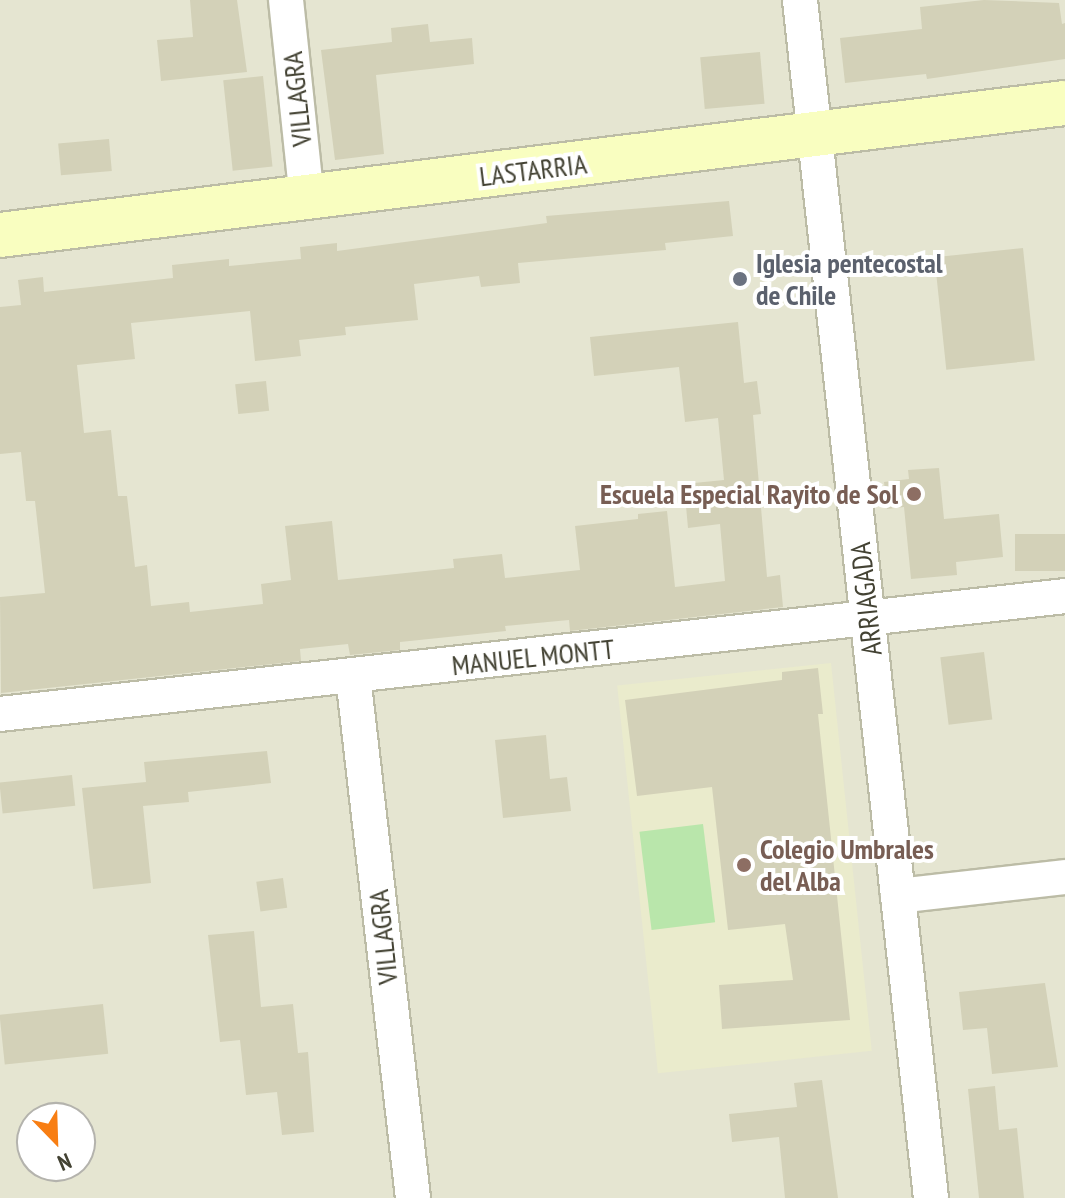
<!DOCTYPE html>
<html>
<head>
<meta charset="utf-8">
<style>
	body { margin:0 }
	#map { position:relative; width:1065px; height:1198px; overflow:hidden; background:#f1f1e3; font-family:"PT Sans Narrow",sans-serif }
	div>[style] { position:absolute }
	.residential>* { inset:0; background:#e5e5d1 }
	.education>* { inset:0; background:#eaebcc; transform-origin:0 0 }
	.green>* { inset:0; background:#b9e6ab; transform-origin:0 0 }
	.building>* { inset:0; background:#d3d1b8; transform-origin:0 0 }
	.roads { filter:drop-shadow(2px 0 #bcbca6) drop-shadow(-2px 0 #bcbca6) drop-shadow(0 2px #bcbca6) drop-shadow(0 -2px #bcbca6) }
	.street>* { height:34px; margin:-17px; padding:0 17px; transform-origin:17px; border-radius:17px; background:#fff }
	.secondary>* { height:44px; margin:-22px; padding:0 22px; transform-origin:22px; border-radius:22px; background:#f9fec0 }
	.dots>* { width:22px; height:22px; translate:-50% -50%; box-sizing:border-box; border:4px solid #fff; border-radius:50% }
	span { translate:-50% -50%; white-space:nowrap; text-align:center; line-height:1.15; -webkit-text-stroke:8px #fff; paint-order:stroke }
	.street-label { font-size:28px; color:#434233 }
	.worship-label { font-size:28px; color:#5b616d; font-weight:700 }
	.left { translate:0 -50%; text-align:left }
	.education-label { font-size:28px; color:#785e54; font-weight:700 }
	.right { translate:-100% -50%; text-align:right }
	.north { position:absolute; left:16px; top:1102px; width:80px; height:80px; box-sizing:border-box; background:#fff; border:2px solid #b4b3ad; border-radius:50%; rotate:157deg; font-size:22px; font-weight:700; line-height:32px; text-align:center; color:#434233 }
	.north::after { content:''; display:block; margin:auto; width:28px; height:36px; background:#f87e13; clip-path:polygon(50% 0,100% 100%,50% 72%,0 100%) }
</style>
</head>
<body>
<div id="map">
	<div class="residential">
		<i style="clip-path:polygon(evenodd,0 0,1065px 0,1065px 1198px,0 1198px,0 0,32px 1118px,80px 1118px,80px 1166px,32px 1166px,32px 1118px)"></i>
	</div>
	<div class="education">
		<i style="left:831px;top:663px;width:390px;height:215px;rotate:84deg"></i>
	</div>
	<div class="green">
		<i style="left:703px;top:824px;width:99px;height:64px;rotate:83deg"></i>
	</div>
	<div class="building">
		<i style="clip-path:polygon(190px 0,237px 0,247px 72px,161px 81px,157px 40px,193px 37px)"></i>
		<i style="clip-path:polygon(984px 0,1059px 3px,1062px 24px,1065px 23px,1065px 59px,927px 79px,926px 74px,845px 83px,840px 38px,922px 29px,920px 7px)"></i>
		<i style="clip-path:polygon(428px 24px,430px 42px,472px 38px,474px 64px,376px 75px,384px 154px,335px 160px,321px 50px,392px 42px,391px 28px)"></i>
		<i style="left:760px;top:52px;width:52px;height:60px;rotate:85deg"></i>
		<i style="left:263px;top:76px;width:91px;height:40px;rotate:84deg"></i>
		<i style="left:109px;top:139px;width:32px;height:51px;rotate:85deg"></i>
		<i style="clip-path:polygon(729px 201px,733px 236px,665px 243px,666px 250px,518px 263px,520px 283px,481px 287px,479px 276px,414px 284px,418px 320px,345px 327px,346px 335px,299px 340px,301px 356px,255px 361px,250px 311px,131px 323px,135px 359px,77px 365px,84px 433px,111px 430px,118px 496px,127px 496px,135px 567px,147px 565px,151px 606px,189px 602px,190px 612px,263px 604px,261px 584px,291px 580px,285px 526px,332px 521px,338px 580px,454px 568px,453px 559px,502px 554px,505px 578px,580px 570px,575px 526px,638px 519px,638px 514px,667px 511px,675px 587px,725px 581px,720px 524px,688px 528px,684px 484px,724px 480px,718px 418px,685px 422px,679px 367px,594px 376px,590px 337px,738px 322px,744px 383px,757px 381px,761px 414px,753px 415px,767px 577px,780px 575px,783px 607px,570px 631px,569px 620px,505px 626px,506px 631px,400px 642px,400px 650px,350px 655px,348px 644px,300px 649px,301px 661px,1px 693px,0 597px,45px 593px,35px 501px,26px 501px,21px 452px,0 454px,0 307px,21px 305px,18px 280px,43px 277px,44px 292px,173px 278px,172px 265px,229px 259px,229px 266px,301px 259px,300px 247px,337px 243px,337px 251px,547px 223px,546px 216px)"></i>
		<i style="left:1023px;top:248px;width:113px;height:89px;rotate:84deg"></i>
		<i style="left:266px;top:381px;width:30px;height:31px;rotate:84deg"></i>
		<i style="clip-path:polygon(939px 468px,944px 519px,999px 514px,1003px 557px,956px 562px,957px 575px,911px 579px,904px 507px,887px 509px,884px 482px,909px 479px,908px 470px)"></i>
		<i style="left:1065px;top:534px;width:37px;height:50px;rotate:90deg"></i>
		<i style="left:984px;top:652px;width:68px;height:44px;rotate:83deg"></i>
		<i style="clip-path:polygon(818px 668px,823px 714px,818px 714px,850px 1020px,722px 1029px,719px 985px,793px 980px,785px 924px,728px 930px,712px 787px,637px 796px,625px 700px,782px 680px,782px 672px)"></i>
		<i style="clip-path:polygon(546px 735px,550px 779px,567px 777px,571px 811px,503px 818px,495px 740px)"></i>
		<i style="clip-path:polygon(267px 751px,271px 783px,188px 792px,189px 802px,143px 806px,151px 883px,93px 889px,82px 788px,146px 782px,144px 762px)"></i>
		<i style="left:72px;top:775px;width:31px;height:73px;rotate:84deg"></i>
		<i style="left:283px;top:878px;width:30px;height:27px;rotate:82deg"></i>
		<i style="clip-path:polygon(254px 931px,261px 1007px,293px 1004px,298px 1053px,308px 1052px,314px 1132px,282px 1135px,277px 1092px,246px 1095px,240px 1040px,220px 1042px,208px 935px)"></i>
		<i style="clip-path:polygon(1045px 983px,1058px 1067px,992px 1074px,987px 1028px,963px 1030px,959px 992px)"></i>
		<i style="left:103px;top:1004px;width:50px;height:104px;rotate:84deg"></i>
		<i style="clip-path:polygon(822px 1080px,838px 1198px,785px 1198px,779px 1137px,732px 1142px,729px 1114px,797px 1107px,794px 1083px)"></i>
		<i style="clip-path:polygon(995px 1086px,999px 1130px,1017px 1128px,1024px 1198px,979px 1198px,968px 1089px)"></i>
	</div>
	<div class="roads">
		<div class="street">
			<i style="left:286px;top:0;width:200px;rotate:84deg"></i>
			<i style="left:800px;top:0;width:1205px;rotate:83.76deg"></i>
			<i style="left:353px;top:676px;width:525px;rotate:83.44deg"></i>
			<i style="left:0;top:714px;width:1072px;rotate:-6.32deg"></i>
			<i style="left:898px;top:896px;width:168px;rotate:-6.5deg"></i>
		</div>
		<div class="secondary">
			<i style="left:0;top:235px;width:1073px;rotate:-7.07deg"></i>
		</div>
	</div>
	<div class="dots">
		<i style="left:740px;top:279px;background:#6b7280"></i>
		<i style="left:914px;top:494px;background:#8d6e63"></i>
		<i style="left:744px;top:865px;background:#8d6e63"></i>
	</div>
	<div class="street-label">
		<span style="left:297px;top:99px;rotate:-96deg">VILLAGRA</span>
		<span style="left:533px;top:170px;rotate:-7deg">LASTARRIA</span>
		<span style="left:866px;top:599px;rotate:-96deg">ARRIAGADA</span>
		<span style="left:533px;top:657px;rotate:-6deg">MANUEL MONTT</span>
		<span style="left:383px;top:937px;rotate:-96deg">VILLAGRA</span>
	</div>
	<div class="worship-label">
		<span class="left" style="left:756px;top:279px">Iglesia pentecostal<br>de Chile</span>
	</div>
	<div class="education-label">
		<span class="right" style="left:898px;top:494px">Escuela Especial Rayito de Sol</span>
		<span class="left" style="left:760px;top:865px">Colegio Umbrales<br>del Alba</span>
	</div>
	<div class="north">N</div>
</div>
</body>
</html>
